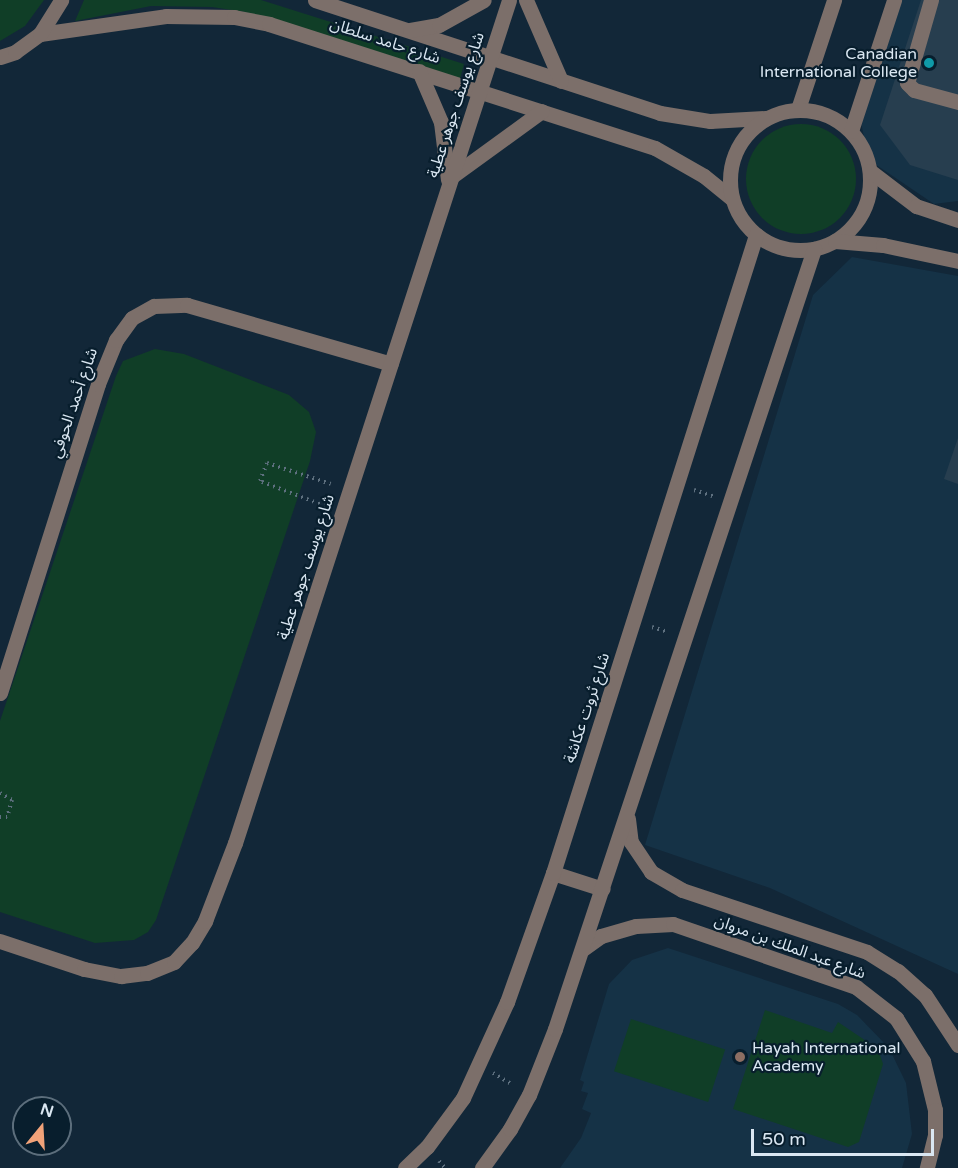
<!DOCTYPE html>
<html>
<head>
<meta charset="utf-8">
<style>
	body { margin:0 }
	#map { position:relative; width:958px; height:1168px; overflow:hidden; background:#122738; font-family:"Varela Round","Noto Sans Arabic",sans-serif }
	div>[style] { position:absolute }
	.built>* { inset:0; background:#153246 }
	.green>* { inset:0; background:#103e27; transform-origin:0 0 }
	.round { border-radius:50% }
	.building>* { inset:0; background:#273e4f }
	.path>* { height:4px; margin-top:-2px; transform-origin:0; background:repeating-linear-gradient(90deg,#5e707f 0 1.5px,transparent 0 6px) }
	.minor>* { height:15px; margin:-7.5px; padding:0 7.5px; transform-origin:7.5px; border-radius:7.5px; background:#7c6f6a }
	.minor>.ring { margin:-7.5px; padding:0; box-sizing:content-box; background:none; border:15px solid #7c6f6a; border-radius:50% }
	.dots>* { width:16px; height:16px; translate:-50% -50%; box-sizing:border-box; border:3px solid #081e2d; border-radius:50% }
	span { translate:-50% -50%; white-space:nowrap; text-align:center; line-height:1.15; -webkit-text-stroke:4.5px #081e2d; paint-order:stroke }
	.street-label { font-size:16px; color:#dae7f2 }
	.poi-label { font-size:16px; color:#dae7f2 }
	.right { translate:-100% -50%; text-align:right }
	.left { translate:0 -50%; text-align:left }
	.north { position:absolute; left:12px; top:1096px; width:60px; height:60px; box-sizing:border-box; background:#081e2d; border:2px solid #5c6e7c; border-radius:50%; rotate:18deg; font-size:16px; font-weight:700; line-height:24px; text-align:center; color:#dae7f2 }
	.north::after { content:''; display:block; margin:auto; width:21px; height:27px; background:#f0a279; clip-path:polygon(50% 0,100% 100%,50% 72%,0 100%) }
	.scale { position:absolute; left:751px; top:1129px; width:183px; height:27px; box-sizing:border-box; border:3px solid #dae7f2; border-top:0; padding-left:8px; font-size:18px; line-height:21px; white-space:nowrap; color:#dae7f2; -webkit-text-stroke:4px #081e2d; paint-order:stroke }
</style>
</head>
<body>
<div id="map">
	<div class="built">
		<i style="clip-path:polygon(900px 0,958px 0,958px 201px,934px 204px,869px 160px,860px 118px)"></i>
		<i style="clip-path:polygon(852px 257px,958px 276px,958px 974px,770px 888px,645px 845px,813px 295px)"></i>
		<i style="clip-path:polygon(668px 948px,838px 1004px,857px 1015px,889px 1048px,906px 1083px,912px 1134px,902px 1168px,560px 1168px,581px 1138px,591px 1113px,582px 1109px,588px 1093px,581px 1091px,584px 1082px,580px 1080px,609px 984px,632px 960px)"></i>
	</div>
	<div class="green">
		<i style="clip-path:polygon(0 0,44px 0,25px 26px,0 41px)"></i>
		<i style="clip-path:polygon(84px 0,261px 0,464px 64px,460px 79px,245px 12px,212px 7px,151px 6px,75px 21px)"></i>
		<i class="round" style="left:746px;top:124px;width:110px;height:110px"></i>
		<i style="clip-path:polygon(155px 349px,184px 354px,289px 395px,309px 412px,316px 432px,310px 461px,156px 920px,148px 932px,134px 940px,95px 943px,0 912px,0 721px,116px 376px,123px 361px)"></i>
		<i style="clip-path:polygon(765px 1010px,832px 1033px,838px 1022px,878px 1049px,883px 1064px,859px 1142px,848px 1147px,733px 1109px)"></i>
		<i style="left:631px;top:1019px;width:99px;height:55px;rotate:18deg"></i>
	</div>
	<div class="building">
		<i style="clip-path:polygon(921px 0,958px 0,958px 180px,910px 165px,880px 125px)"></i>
		<i style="clip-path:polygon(958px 438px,958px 484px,944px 479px)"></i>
	</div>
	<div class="path">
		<i style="left:694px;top:490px;width:20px;rotate:18deg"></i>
		<i style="left:325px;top:506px;width:70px;rotate:-159deg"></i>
		<i style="left:260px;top:481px;width:19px;rotate:-69deg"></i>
		<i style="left:267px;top:463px;width:67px;rotate:18.2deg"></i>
		<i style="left:652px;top:627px;width:16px;rotate:18deg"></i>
		<i style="left:0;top:793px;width:14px;rotate:30deg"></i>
		<i style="left:12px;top:800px;width:18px;rotate:106deg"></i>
		<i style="left:7px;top:817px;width:7px;rotate:180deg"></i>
		<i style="left:493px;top:1073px;width:23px;rotate:31deg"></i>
		<i style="left:439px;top:1161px;width:9px;rotate:49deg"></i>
	</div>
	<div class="minor">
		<i style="left:315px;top:0;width:363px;rotate:18.1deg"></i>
		<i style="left:660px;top:113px;width:51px;rotate:9.1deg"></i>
		<i style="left:710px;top:121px;width:56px;rotate:-3.1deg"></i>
		<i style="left:526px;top:0;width:88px;rotate:66.6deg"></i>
		<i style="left:931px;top:0;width:86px;rotate:106.1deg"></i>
		<i style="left:907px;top:83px;width:10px;rotate:45deg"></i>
		<i style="left:914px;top:90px;width:46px;rotate:15.3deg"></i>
		<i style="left:410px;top:30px;width:29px;rotate:-10deg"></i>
		<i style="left:439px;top:25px;width:51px;rotate:-29.1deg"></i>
		<i style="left:40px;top:34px;width:127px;rotate:-8.1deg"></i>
		<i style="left:166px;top:16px;width:68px;rotate:0.8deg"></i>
		<i style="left:234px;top:17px;width:36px;rotate:11deg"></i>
		<i style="left:269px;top:24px;width:405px;rotate:17.8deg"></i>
		<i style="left:655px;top:148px;width:56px;rotate:29.7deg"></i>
		<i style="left:704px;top:176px;width:36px;rotate:39deg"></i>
		<i style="left:0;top:57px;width:16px;rotate:-18deg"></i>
		<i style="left:15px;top:52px;width:31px;rotate:-36deg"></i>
		<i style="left:40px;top:34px;width:40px;rotate:-58deg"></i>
		<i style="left:419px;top:71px;width:56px;rotate:66.7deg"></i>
		<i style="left:441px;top:122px;width:58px;rotate:83.1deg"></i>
		<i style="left:798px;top:109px;width:115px;rotate:-71.7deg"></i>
		<i class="ring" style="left:730px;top:110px;width:125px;height:125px"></i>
		<i style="left:851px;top:131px;width:138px;rotate:-71.8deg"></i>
		<i style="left:870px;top:171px;width:58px;rotate:37.3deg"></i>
		<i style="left:916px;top:206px;width:44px;rotate:18.4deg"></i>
		<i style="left:451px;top:177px;width:112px;rotate:-36deg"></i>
		<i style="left:835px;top:241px;width:48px;rotate:4.8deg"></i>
		<i style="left:883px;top:245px;width:77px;rotate:12deg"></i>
		<i style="left:0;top:693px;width:324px;rotate:-72.4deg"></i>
		<i style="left:98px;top:384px;width:48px;rotate:-67.8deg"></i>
		<i style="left:116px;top:340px;width:27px;rotate:-54deg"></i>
		<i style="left:132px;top:318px;width:25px;rotate:-29deg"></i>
		<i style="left:154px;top:306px;width:33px;rotate:-2deg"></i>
		<i style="left:187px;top:305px;width:212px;rotate:16.1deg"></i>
		<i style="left:628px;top:819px;width:23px;rotate:83deg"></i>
		<i style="left:631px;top:842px;width:36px;rotate:56deg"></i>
		<i style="left:651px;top:872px;width:36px;rotate:30deg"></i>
		<i style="left:682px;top:890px;width:195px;rotate:18.5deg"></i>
		<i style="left:867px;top:952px;width:36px;rotate:32deg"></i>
		<i style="left:898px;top:971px;width:36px;rotate:42deg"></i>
		<i style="left:925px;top:995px;width:60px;rotate:56.6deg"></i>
		<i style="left:553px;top:873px;width:52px;rotate:17.7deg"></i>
		<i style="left:0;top:941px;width:89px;rotate:18.4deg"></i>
		<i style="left:84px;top:969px;width:38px;rotate:11deg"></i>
		<i style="left:121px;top:976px;width:26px;rotate:-7deg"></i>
		<i style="left:147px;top:973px;width:29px;rotate:-22deg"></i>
		<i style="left:174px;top:962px;width:26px;rotate:-47deg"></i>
		<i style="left:192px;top:943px;width:26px;rotate:-59deg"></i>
		<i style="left:205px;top:921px;width:84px;rotate:-69deg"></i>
		<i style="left:235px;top:843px;width:886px;rotate:-71.99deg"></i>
		<i style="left:583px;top:949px;width:22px;rotate:-36deg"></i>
		<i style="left:601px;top:936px;width:36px;rotate:-16deg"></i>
		<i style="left:636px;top:926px;width:37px;rotate:-3deg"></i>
		<i style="left:673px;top:924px;width:194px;rotate:19deg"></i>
		<i style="left:856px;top:987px;width:51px;rotate:37.8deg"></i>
		<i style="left:896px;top:1018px;width:51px;rotate:57.9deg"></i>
		<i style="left:923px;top:1061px;width:50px;rotate:76.2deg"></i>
		<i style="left:935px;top:1110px;width:25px;rotate:90deg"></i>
		<i style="left:935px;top:1135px;width:34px;rotate:104deg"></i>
		<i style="left:405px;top:1168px;width:30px;rotate:-44deg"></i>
		<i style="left:427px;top:1147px;width:61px;rotate:-53.7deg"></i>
		<i style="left:463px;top:1098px;width:106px;rotate:-65.4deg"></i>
		<i style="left:507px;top:1002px;width:137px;rotate:-70.4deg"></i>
		<i style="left:553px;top:873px;width:670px;rotate:-72.35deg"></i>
		<i style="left:482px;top:1168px;width:48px;rotate:-54.3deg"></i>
		<i style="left:510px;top:1129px;width:39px;rotate:-61deg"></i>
		<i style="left:529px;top:1095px;width:71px;rotate:-68.5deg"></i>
		<i style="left:555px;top:1029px;width:822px;rotate:-71.63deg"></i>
	</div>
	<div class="dots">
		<i style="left:929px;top:63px;background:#0f9aa8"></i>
		<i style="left:740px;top:1057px;background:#8d6e63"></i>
	</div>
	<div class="street-label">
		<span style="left:385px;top:41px;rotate:18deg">شارع حامد سلطان</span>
		<span style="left:456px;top:105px;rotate:-72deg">شارع يوسف جوهر عطية</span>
		<span style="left:74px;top:403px;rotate:-71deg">شارع أحمد الحوفي</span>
		<span style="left:306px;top:567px;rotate:-72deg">شارع يوسف جوهر عطية</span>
		<span style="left:587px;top:708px;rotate:-72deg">شارع ثروت عكاشة</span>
		<span style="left:790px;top:947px;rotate:20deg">شارع عبد الملك بن مروان</span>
	</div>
	<div class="poi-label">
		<span class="right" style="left:917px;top:63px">Canadian<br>International College</span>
		<span class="left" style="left:752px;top:1057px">Hayah International<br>Academy</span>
	</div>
	<div class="north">N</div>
	<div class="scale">50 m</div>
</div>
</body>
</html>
